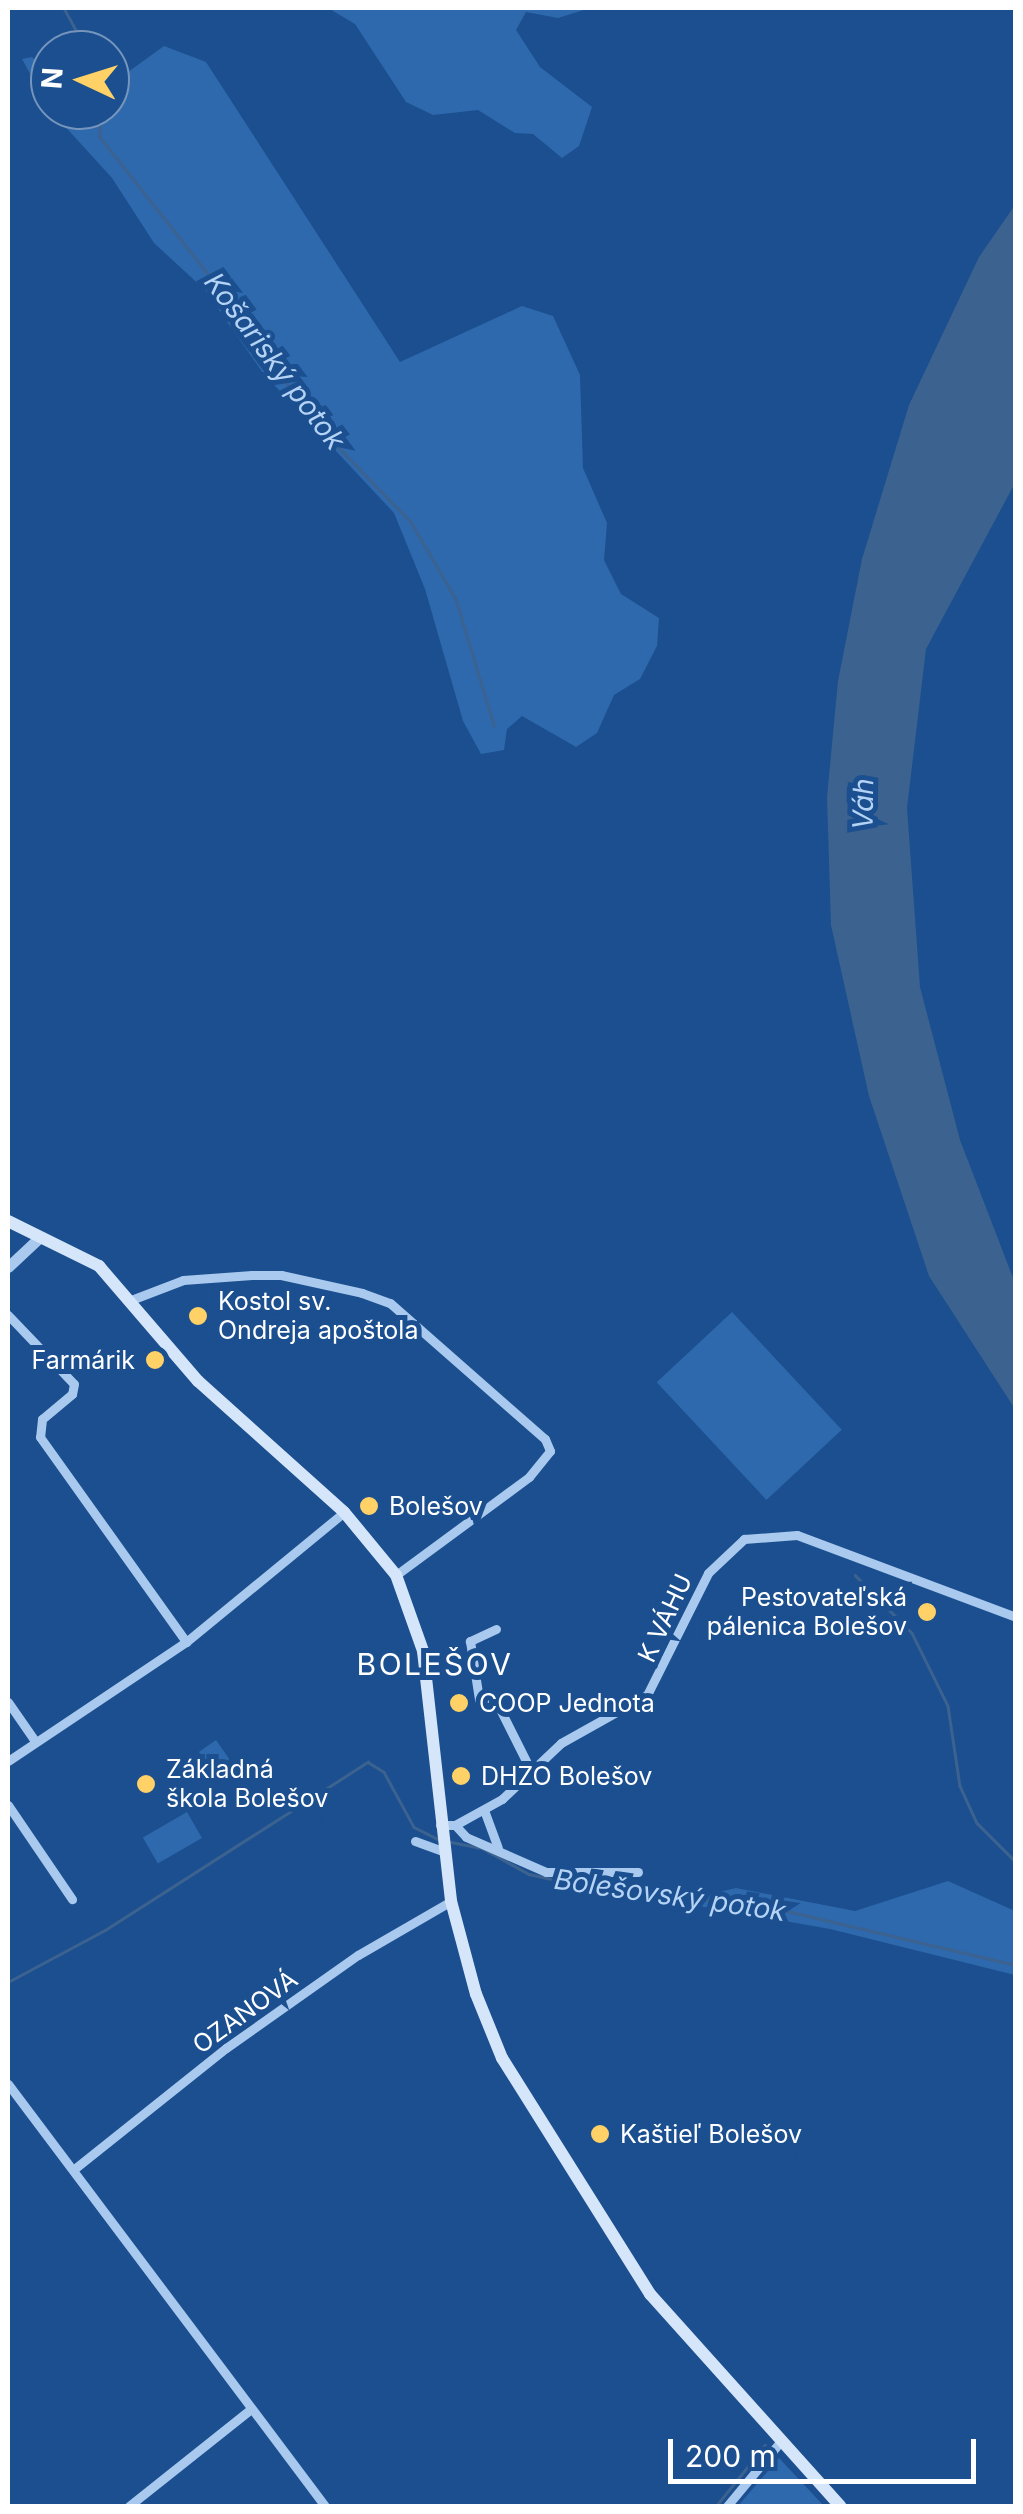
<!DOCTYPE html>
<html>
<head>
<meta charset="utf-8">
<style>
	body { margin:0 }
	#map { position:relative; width:1023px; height:2514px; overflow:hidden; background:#1b4f8f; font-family:Inter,sans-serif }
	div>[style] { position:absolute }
	.green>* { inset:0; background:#2e69ad; transform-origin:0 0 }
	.water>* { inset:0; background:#3c6290 }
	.stream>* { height:2.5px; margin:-1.25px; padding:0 1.25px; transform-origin:1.25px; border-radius:1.25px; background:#3c6290 }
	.minor>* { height:9px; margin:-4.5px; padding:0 4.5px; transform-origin:4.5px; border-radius:4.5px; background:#a9c9ee }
	.tertiary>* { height:11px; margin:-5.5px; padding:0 5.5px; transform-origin:5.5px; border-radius:5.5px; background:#a9c9ee }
	.secondary>* { height:12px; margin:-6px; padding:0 6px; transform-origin:6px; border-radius:6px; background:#d6e6fa }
	.dots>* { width:28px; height:28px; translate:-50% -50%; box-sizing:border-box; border:5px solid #1b4f8f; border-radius:50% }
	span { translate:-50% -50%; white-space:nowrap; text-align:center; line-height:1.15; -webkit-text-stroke:10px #1b4f8f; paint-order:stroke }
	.poi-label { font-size:25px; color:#fff }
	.left { translate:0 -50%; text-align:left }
	.right { translate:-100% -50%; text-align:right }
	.street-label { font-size:25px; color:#fff }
	.water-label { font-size:28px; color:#b5d3f5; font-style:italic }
	.quarter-label { font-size:30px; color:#fff; letter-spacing:2.5px }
	.frame { position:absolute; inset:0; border:10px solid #fff; pointer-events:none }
	.north { position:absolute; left:30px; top:30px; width:100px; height:100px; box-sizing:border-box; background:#1b4f8f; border:2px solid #7695bc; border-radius:50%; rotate:274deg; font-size:28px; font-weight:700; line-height:40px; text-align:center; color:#fff }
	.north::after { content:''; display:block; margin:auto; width:35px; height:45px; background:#ffd166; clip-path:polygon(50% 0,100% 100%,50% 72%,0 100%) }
	.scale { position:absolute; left:668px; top:2439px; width:308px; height:45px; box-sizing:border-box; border:5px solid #fff; border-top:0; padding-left:12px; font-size:30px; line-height:35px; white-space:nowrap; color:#fff; -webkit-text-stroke:8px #1b4f8f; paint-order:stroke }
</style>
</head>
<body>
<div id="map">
	<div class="green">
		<i style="clip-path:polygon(328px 8px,590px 8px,558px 18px,526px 12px,516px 30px,540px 67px,592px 107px,579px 146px,562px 158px,533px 134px,515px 133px,478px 110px,433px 115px,406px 102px,355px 24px)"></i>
		<i style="clip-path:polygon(164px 46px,206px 62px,400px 362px,522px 306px,553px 316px,580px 375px,583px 468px,607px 523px,604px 560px,621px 594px,659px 618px,657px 646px,640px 679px,614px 695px,597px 733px,576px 747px,522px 716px,507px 729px,504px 750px,481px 754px,463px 721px,425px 589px,394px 513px,263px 373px,205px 290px,154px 243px,112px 178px,50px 110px,110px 110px,110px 85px)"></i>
		<i style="clip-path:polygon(32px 57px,50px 75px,50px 110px,22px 59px)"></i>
		<i style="left:732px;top:1312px;width:161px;height:103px;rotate:47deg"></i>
		<i style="left:216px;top:1740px;width:35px;height:21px;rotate:55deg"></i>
		<i style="left:187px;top:1812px;width:30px;height:51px;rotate:60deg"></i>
		<i style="clip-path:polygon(948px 1881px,1015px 1911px,1015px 1975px,830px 1929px,676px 1902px,736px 1888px,855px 1911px)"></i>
		<i style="clip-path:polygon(779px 2458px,824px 2506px,738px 2506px)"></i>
	</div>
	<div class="water">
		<i style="clip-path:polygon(1015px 205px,1015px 483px,926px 649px,907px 808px,920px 987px,960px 1140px,1015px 1283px,1015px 1409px,929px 1276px,869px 1096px,831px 925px,827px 797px,838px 681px,862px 559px,909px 405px,979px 257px)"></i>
	</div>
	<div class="stream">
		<i style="left:64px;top:8px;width:48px;rotate:61.3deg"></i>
		<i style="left:100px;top:110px;width:27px;rotate:90deg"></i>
		<i style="left:100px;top:137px;width:243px;rotate:51.7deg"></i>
		<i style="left:251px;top:328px;width:108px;rotate:56.8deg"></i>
		<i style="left:310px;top:418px;width:145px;rotate:45.8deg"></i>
		<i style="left:411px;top:522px;width:89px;rotate:59.7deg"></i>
		<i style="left:456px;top:599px;width:132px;rotate:73.2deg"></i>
		<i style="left:855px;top:1575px;width:81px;rotate:45.5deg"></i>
		<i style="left:912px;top:1633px;width:81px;rotate:63.7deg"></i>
		<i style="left:948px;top:1706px;width:81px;rotate:81.5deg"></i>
		<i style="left:960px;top:1786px;width:41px;rotate:65.3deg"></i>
		<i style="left:977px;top:1823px;width:55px;rotate:45deg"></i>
		<i style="left:451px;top:1842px;width:32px;rotate:11deg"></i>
		<i style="left:482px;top:1848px;width:54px;rotate:29deg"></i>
		<i style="left:529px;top:1874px;width:65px;rotate:12.5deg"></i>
		<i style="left:592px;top:1888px;width:175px;rotate:5.9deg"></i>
		<i style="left:766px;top:1906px;width:257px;rotate:13.3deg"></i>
		<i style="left:8px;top:1982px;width:110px;rotate:-28.2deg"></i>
		<i style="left:105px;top:1930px;width:312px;rotate:-32.6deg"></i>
		<i style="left:368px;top:1762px;width:19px;rotate:32deg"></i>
		<i style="left:384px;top:1772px;width:63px;rotate:61.4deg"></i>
		<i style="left:414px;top:1827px;width:27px;rotate:27deg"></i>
		<i style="left:716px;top:2506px;width:78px;rotate:-51.2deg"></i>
	</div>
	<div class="minor">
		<i style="left:131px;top:1300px;width:56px;rotate:-21deg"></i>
		<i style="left:183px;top:1280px;width:69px;rotate:-4.1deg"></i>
		<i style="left:252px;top:1275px;width:29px"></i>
		<i style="left:281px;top:1275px;width:83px;rotate:12.5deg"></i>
		<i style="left:362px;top:1293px;width:30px;rotate:20deg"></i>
		<i style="left:390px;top:1303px;width:206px;rotate:41.3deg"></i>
		<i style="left:545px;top:1439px;width:13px;rotate:67deg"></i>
		<i style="left:550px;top:1451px;width:33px;rotate:129deg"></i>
		<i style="left:529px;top:1477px;width:165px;rotate:143.6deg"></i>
		<i style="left:8px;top:1315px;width:95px;rotate:46.3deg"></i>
		<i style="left:74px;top:1384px;width:10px;rotate:101deg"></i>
		<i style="left:72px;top:1394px;width:39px;rotate:140deg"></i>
		<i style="left:42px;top:1419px;width:18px;rotate:96deg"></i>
		<i style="left:40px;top:1437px;width:252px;rotate:54.5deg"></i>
		<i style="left:496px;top:1629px;width:29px;rotate:155deg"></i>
		<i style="left:470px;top:1641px;width:59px;rotate:81.2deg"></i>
		<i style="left:479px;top:1699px;width:15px;rotate:-8deg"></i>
		<i style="left:494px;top:1697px;width:80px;rotate:63.4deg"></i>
		<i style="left:8px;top:1702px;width:47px;rotate:55.3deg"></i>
		<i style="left:8px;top:1761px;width:214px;rotate:-33.8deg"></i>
		<i style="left:186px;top:1642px;width:205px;rotate:-39.4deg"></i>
		<i style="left:8px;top:1805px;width:114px;rotate:55.8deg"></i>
		<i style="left:484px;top:1810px;width:40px;rotate:69.8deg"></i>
		<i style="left:440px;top:1825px;width:15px"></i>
		<i style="left:455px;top:1825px;width:54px;rotate:-29deg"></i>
		<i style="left:502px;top:1799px;width:81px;rotate:-43.5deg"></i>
		<i style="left:561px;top:1743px;width:98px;rotate:-29.2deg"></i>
		<i style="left:647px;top:1695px;width:136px;rotate:-63.4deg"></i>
		<i style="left:708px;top:1573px;width:50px;rotate:-43.4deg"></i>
		<i style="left:744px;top:1539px;width:53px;rotate:-4.3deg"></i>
		<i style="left:797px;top:1535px;width:234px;rotate:20.5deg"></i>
		<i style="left:455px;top:1825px;width:16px;rotate:47deg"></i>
		<i style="left:466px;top:1837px;width:87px;rotate:23.6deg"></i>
		<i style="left:546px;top:1872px;width:92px"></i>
		<i style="left:415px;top:1841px;width:30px;rotate:20deg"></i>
		<i style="left:8px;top:2084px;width:528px;rotate:53.09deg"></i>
		<i style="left:73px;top:2170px;width:196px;rotate:-38.6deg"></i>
		<i style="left:226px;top:2048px;width:161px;rotate:-35.2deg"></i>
		<i style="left:358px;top:1955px;width:108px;rotate:-30.1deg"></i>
		<i style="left:129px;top:2506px;width:156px;rotate:-38.5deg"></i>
		<i style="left:727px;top:2506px;width:85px;rotate:-50.3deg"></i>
	</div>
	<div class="tertiary">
		<i style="left:8px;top:1267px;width:42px;rotate:-43.1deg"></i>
	</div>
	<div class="secondary">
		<i style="left:8px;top:1221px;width:102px;rotate:26.3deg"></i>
		<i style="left:99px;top:1266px;width:152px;rotate:49.3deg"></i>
		<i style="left:198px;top:1381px;width:196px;rotate:41.9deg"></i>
		<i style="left:344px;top:1512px;width:82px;rotate:50.5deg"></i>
		<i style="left:396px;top:1575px;width:81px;rotate:70.4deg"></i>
		<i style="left:423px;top:1651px;width:252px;rotate:83.6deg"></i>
		<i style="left:451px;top:1901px;width:96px;rotate:75deg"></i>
		<i style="left:476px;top:1994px;width:69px;rotate:67.9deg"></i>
		<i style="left:502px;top:2058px;width:279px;rotate:57.9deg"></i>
		<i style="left:650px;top:2294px;width:285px;rotate:48.1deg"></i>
	</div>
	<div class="dots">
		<i style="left:198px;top:1316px;background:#ffd166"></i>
		<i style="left:155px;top:1360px;background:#ffd166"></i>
		<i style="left:369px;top:1506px;background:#ffd166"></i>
		<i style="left:927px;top:1612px;background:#ffd166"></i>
		<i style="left:459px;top:1703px;background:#ffd166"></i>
		<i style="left:461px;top:1776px;background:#ffd166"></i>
		<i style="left:146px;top:1784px;background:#ffd166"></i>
		<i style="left:600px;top:2134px;background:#ffd166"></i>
	</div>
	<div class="poi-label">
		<span class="left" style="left:218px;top:1316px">Kostol sv.<br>Ondreja apoštola</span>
		<span class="right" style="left:135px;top:1360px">Farmárik</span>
		<span class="left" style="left:389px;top:1506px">Bolešov</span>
		<span class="right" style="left:907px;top:1612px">Pestovateľská<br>pálenica Bolešov</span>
		<span class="left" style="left:479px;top:1703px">COOP Jednota</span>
		<span class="left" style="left:166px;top:1784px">Základná<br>škola Bolešov</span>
		<span class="left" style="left:481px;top:1776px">DHZO Bolešov</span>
		<span class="left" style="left:620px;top:2134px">Kaštieľ Bolešov</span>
	</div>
	<div class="street-label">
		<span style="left:665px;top:1618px;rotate:-65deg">K VÁHU</span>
		<span style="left:245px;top:2012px;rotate:-36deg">OZANOVÁ</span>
	</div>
	<div class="water-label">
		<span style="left:275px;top:361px;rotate:53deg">Košariský potok</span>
		<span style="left:863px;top:804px;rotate:-89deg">Váh</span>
		<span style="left:670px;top:1895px;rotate:8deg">Bolešovský potok</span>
	</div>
	<div class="quarter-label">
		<span style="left:435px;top:1664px">BOLEŠOV</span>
	</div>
	<div class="frame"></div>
	<div class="north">N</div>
	<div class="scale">200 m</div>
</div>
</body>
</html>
